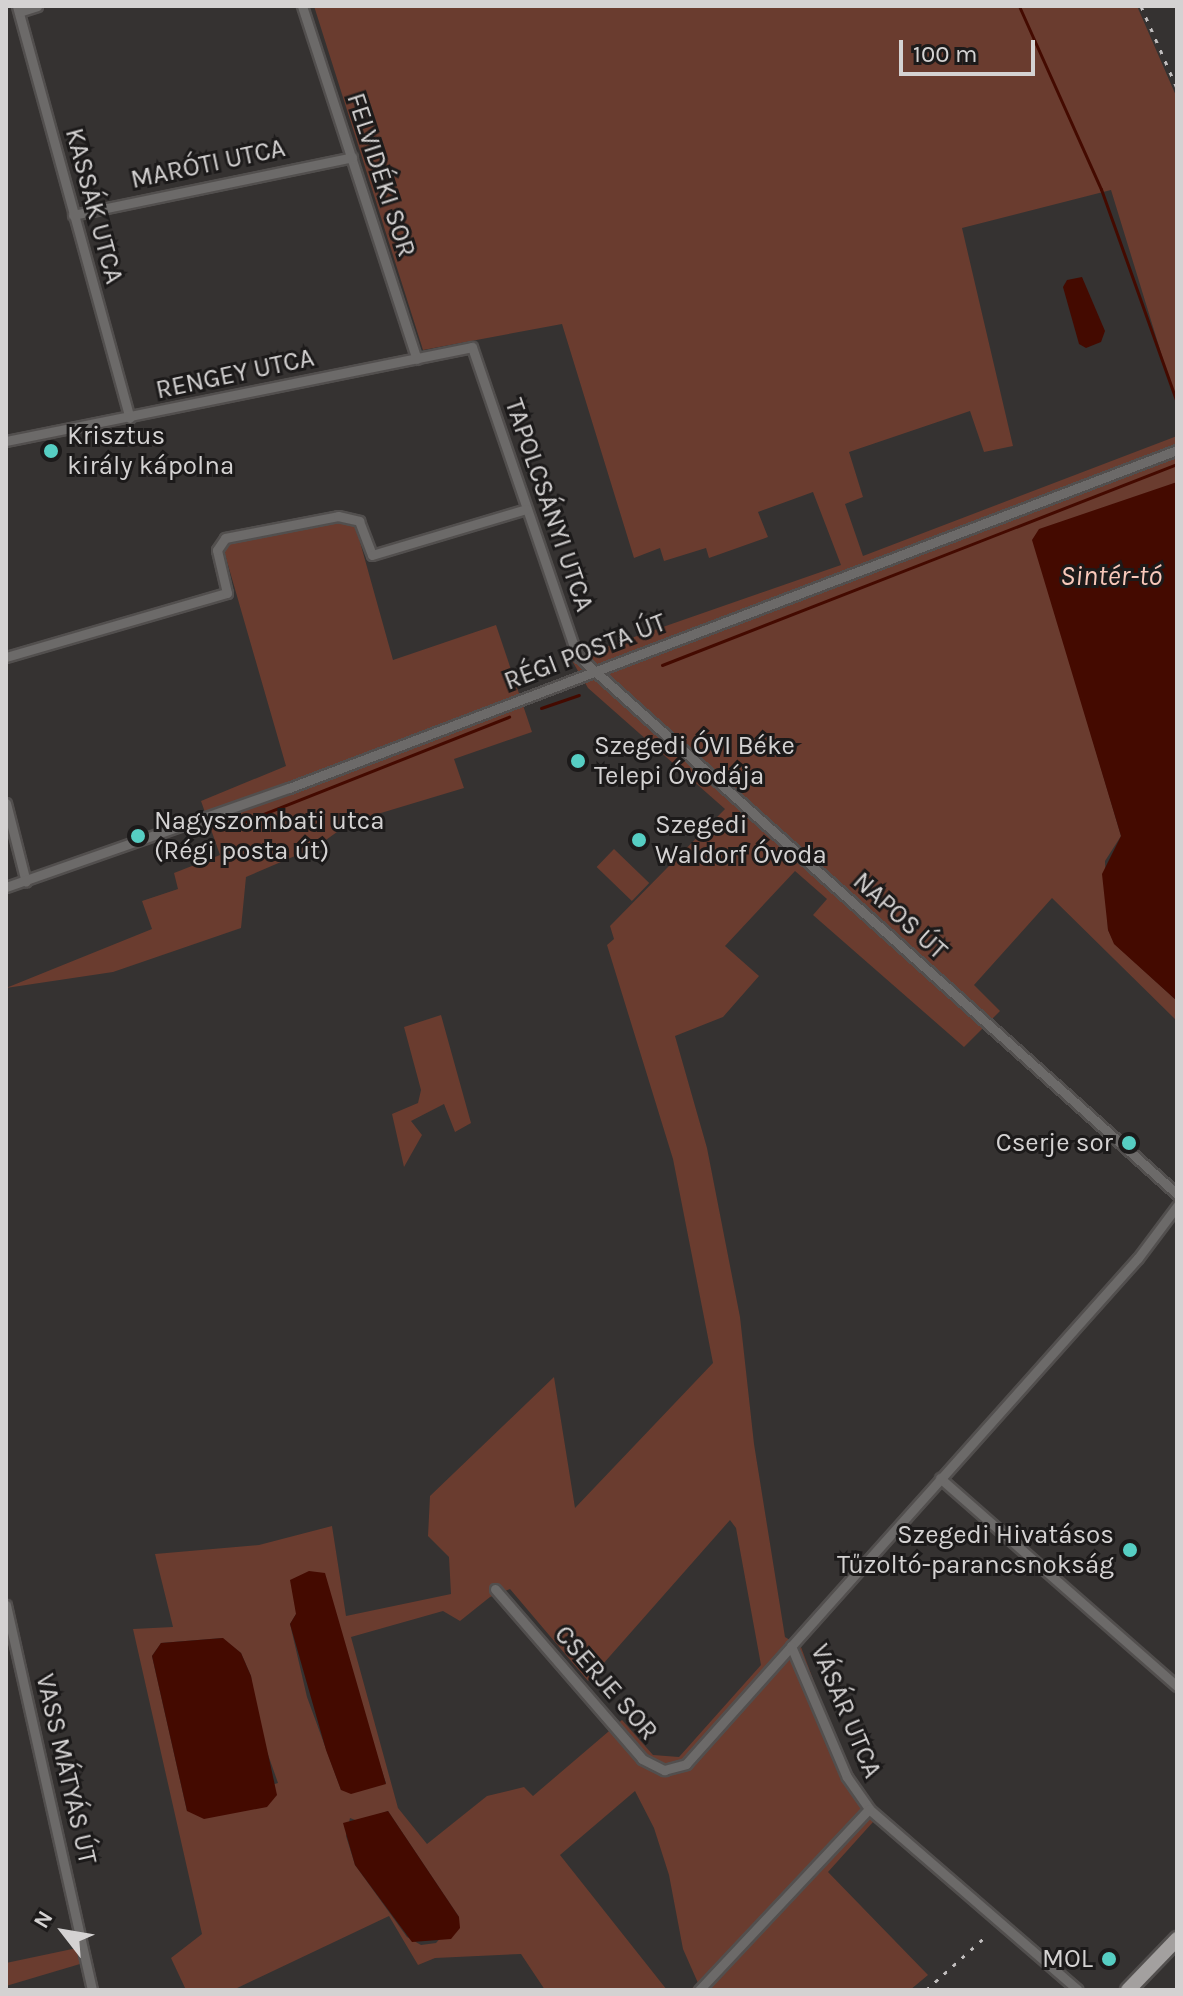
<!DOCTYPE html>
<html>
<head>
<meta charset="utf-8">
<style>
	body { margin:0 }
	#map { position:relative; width:1183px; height:1996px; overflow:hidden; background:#353231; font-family:Karla,sans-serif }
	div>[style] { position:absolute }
	.green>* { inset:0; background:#6a3c2f; transform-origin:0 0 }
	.water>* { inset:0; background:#440a00 }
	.stream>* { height:3px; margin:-1.5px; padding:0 1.5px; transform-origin:1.5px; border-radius:1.5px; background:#440a00 }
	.roads { filter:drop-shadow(2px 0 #524f4e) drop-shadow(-2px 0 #524f4e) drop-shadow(0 2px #524f4e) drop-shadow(0 -2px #524f4e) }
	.minor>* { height:9px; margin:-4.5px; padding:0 4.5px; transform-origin:4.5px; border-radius:4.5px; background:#6c6a69 }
	.primary>* { height:14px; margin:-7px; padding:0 7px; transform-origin:7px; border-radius:7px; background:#a3a09f }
	.rail>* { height:3px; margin-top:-1.5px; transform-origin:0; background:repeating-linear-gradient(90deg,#c1bebe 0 4px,transparent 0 12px) }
	.dots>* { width:22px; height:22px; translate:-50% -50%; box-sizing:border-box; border:4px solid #1c1a1a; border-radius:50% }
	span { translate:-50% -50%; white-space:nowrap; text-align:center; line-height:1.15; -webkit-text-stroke:6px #1c1a1a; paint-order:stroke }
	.street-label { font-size:26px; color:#d4d2d2 }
	.poi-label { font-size:26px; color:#d4d2d2 }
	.left { translate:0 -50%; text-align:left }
	.right { translate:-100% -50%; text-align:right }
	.water-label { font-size:28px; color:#f8c8ba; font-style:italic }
	.frame { position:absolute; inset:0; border:8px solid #d4d2d2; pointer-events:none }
	.north { position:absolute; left:24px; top:1892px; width:80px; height:80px; -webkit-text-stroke:6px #1c1a1a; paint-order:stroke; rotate:301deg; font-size:22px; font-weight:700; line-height:32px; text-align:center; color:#d4d2d2 }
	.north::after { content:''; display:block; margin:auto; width:28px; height:36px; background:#d4d2d2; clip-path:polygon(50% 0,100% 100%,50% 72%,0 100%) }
	.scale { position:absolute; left:899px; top:40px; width:136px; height:36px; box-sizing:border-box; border:4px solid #d4d2d2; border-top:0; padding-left:10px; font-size:24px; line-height:28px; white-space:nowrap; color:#d4d2d2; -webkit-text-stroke:6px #1c1a1a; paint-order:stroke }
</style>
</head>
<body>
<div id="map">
	<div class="green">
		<i style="clip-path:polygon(evenodd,314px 6px,1137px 6px,1177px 98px,1177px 405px,1111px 190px,962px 228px,1013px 446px,984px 452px,970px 411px,849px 452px,863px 497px,845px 504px,863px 556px,1177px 436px,1177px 482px,1135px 500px,1067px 653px,1121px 836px,1105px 861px,1108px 930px,1115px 944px,1177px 1001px,1177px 1021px,1052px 898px,974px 985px,1000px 1011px,964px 1047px,813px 915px,827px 899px,795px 871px,725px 946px,759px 976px,723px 1017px,675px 1036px,707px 1148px,740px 1317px,754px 1444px,785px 1637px,801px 1647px,840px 1752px,863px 1794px,882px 1812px,828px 1872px,928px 1975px,910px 1990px,690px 1990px,698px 1983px,683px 1949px,669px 1875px,654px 1828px,635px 1791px,560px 1855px,667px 1990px,545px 1990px,521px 1954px,435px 1958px,418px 1965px,389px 1916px,233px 1990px,186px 1990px,171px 1958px,202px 1934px,133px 1629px,173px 1627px,155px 1554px,259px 1545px,332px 1526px,346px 1616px,451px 1594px,449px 1557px,428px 1536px,430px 1496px,554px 1377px,575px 1508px,713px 1363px,673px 1159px,607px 945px,614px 939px,610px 926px,725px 809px,588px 688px,571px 659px,841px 565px,813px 492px,758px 512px,768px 537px,709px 558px,706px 548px,664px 561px,660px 548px,634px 558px,562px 324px,423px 350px,314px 6px,730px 1520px,736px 1528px,761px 1665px,679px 1757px,653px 1755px,622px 1720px,533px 1796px,524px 1787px,487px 1796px,427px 1844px,398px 1808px,351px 1637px,443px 1611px,460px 1621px,490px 1597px,510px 1589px,588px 1681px,730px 1520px,314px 6px,296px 1614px,353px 1684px,386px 1783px,341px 1790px,307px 1697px,290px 1624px,296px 1614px,314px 6px,222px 1638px,241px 1653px,251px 1676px,259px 1729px,278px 1783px,187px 1811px,152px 1656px,161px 1643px,222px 1638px,314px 6px,388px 1811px,459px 1917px,436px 1943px,421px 1945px,407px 1937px,355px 1865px,346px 1836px,350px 1818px,358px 1821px,388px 1811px)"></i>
		<i style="clip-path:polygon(336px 519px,355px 524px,393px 660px,496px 625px,532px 732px,454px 759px,464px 788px,351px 822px,316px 847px,246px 877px,241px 928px,113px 972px,6px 988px,152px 929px,142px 901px,178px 889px,174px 873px,220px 855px,201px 801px,286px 766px,222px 544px)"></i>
		<i style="left:614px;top:849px;width:49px;height:25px;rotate:44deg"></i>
		<i style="clip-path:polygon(441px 1015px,471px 1123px,455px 1132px,444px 1104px,411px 1121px,422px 1135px,404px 1167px,392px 1114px,418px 1103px,421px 1090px,404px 1027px)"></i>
		<i style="clip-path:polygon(77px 1948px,80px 1964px,6px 1986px,6px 1963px)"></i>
	</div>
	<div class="water">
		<i style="clip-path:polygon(1082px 277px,1105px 331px,1101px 342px,1086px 348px,1079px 344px,1063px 287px,1067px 280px)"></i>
		<i style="clip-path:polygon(1177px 482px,1177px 1001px,1114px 944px,1108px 930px,1102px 874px,1121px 836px,1032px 540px,1039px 529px)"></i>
		<i style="clip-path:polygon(309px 1571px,325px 1573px,386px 1784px,351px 1794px,341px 1790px,326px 1750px,290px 1624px,296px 1614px,290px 1580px)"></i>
		<i style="clip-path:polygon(223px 1638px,241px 1653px,251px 1676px,277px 1795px,267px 1807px,204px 1819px,187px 1811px,152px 1656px,161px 1643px)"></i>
		<i style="clip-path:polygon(388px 1811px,459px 1917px,460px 1928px,451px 1939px,412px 1942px,355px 1865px,343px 1823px)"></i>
	</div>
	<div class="stream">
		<i style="left:1019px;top:6px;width:201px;rotate:65.9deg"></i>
		<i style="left:1101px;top:189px;width:226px;rotate:70.4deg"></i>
		<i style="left:662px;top:665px;width:553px;rotate:-21.32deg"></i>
		<i style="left:541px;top:708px;width:40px;rotate:-18.9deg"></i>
		<i style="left:233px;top:826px;width:297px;rotate:-21.6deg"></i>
	</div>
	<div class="roads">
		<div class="minor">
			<i style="left:17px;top:6px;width:427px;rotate:74.7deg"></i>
			<i style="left:302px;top:6px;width:371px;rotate:72deg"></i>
			<i style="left:19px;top:12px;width:19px;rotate:-18deg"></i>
			<i style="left:73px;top:215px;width:285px;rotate:-11.7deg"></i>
			<i style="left:6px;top:441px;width:475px;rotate:-11.4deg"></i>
			<i style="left:472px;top:347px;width:325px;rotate:71.2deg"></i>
			<i style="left:577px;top:655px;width:807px;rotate:41.93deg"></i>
			<i style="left:6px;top:657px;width:230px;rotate:-16.2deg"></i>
			<i style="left:227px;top:593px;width:44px;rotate:-103.1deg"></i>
			<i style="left:217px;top:550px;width:14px;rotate:-56deg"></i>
			<i style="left:225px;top:538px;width:115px;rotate:-11deg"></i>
			<i style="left:338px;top:516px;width:22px;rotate:13deg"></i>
			<i style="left:359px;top:521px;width:36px;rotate:69deg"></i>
			<i style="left:372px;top:555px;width:161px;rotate:-16.6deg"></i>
			<i style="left:6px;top:803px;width:81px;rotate:75.8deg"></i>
			<i style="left:6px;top:887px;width:300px;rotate:-19.3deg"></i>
			<i style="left:289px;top:788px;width:950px;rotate:-20.84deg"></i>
			<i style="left:940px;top:1478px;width:315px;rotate:41.3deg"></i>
			<i style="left:495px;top:1589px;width:225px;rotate:49.1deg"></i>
			<i style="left:642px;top:1759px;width:25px;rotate:27deg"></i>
			<i style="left:664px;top:1770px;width:23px;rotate:-15deg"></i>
			<i style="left:686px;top:1764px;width:678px;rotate:-48.23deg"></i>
			<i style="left:1138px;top:1258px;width:65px;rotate:-53.1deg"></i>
			<i style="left:6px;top:1605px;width:394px;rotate:77.4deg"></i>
			<i style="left:791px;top:1646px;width:142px;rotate:66.9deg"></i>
			<i style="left:847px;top:1777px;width:39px;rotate:55deg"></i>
			<i style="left:869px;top:1809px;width:276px;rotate:40.9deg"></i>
			<i style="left:699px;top:1990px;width:248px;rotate:-46.8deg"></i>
		</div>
		<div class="primary">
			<i style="left:1128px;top:1990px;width:71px;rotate:-46.1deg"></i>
		</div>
	</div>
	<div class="rail">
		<i style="left:1141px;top:6px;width:90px;rotate:66.3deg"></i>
		<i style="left:926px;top:1990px;width:78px;rotate:-41.9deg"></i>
	</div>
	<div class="dots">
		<i style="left:51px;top:451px;background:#56cec3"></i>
		<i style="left:578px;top:761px;background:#56cec3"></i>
		<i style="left:138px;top:836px;background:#56cec3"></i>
		<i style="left:639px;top:840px;background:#56cec3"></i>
		<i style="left:1129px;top:1143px;background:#56cec3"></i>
		<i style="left:1130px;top:1550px;background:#56cec3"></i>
		<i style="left:1109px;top:1959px;background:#56cec3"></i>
	</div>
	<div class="street-label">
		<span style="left:208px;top:164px;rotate:-12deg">MARÓTI UTCA</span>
		<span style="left:381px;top:175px;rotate:72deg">FELVIDÉKI SOR</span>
		<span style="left:94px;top:206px;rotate:75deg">KASSÁK UTCA</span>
		<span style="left:235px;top:374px;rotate:-12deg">RENGEY UTCA</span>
		<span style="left:549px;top:505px;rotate:71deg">TAPOLCSÁNYI UTCA</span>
		<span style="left:585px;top:652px;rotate:-21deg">RÉGI POSTA ÚT</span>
		<span style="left:900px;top:916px;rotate:42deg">NAPOS ÚT</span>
		<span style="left:606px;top:1683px;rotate:49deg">CSERJE SOR</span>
		<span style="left:846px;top:1711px;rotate:67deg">VÁSÁR UTCA</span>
		<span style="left:66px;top:1769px;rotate:77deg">VASS MÁTYÁS ÚT</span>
	</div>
	<div class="poi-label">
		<span class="left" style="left:67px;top:451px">Krisztus<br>király kápolna</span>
		<span class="left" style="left:594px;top:761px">Szegedi ÓVI Béke<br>Telepi Óvodája</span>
		<span class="left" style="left:154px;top:836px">Nagyszombati utca<br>(Régi posta út)</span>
		<span class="left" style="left:655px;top:840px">Szegedi<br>Waldorf Óvoda</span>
		<span class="right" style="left:1113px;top:1143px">Cserje sor</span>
		<span class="right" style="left:1114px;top:1550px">Szegedi Hivatásos<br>Tűzoltó-parancsnokság</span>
		<span class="right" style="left:1093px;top:1959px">MOL</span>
	</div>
	<div class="water-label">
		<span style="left:1111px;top:576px">Sintér-tó</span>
	</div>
	<div class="frame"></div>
	<div class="north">N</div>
	<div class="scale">100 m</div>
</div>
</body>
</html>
